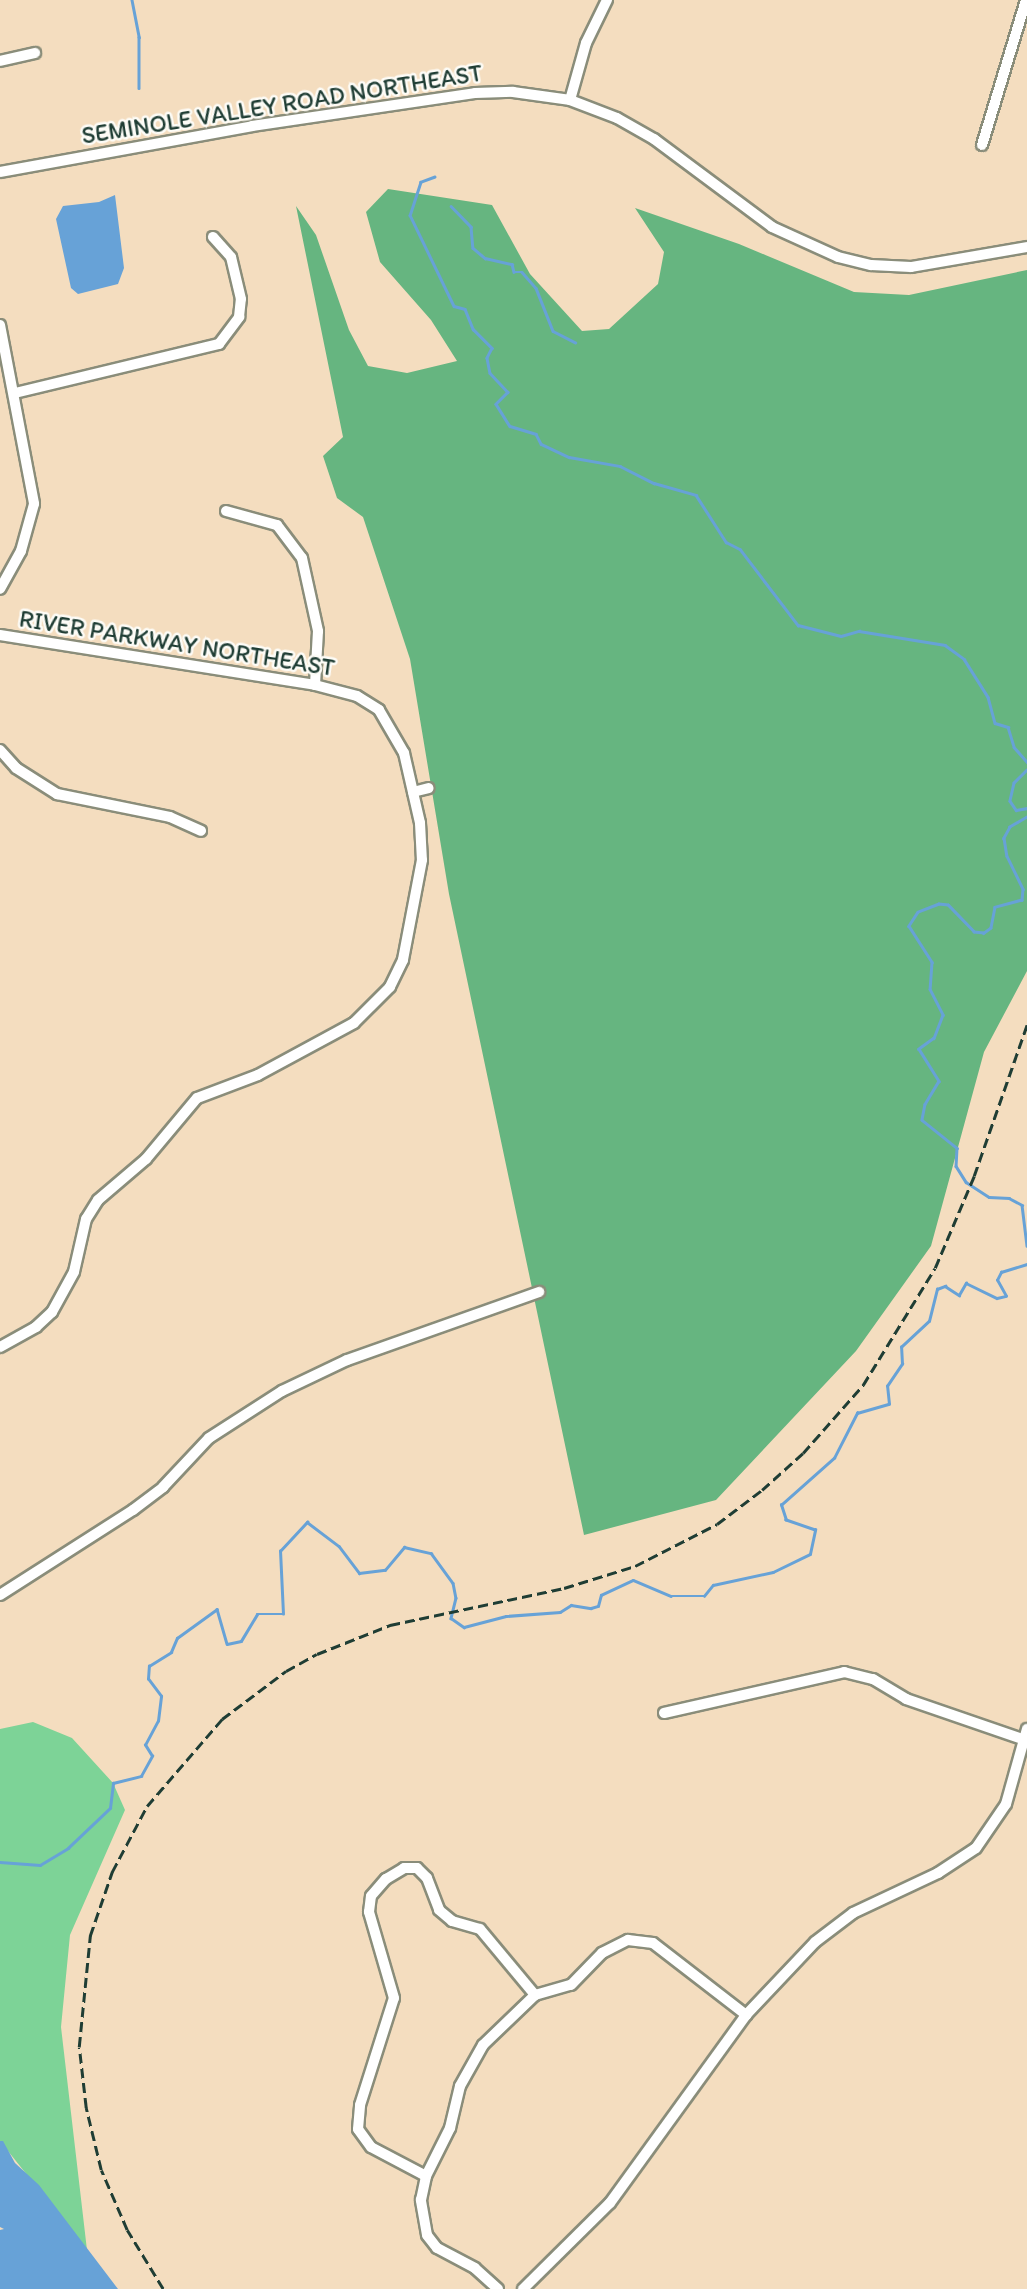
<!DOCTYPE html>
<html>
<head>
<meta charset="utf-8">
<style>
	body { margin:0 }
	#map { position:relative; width:1027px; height:2289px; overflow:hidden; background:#f4ddbf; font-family:Itim,sans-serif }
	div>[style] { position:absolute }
	.green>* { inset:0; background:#7dd397 }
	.forest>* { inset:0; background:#66b580 }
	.water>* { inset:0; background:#67a2d7 }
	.stream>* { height:2.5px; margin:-1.25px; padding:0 1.25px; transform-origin:1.25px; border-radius:1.25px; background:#67a2d7 }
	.roads { filter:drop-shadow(2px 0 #8a8d7a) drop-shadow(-2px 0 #8a8d7a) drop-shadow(0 2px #8a8d7a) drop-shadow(0 -2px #8a8d7a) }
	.minor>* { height:10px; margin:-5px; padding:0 5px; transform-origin:5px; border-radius:5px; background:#fff }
	.rail>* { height:2.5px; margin-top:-1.25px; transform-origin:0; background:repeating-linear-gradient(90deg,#1f3d34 0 10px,transparent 0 15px) }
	span { translate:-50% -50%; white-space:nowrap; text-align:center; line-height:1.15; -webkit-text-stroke:5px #fdfcf7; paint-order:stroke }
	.street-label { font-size:24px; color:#1f3d34 }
</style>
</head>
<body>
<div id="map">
	<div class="green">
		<i style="clip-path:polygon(33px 1722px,72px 1738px,113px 1783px,125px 1810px,70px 1935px,61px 2027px,87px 2250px,0 2141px,0 1729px)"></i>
	</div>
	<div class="forest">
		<i style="clip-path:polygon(388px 189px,492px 205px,530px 274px,582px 331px,609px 329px,658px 284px,664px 252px,635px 208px,739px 244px,854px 292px,909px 295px,1027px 270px,1027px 971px,984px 1052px,931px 1246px,856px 1351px,716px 1500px,584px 1535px,449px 894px,410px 659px,363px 517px,337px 498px,323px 456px,343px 437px,296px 206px,316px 235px,349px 330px,368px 366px,407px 373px,457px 361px,431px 320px,380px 262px,366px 212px)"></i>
	</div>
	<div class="water">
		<i style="clip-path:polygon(115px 195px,124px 268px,118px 284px,78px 294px,71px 288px,56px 219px,63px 206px,99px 202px)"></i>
		<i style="clip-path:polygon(0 2141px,3px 2141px,15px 2163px,39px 2185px,118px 2289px,0 2289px,0 2230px,4px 2229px,0 2227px)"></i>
	</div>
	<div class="stream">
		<i style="left:132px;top:0;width:38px;rotate:79deg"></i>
		<i style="left:139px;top:37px;width:51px;rotate:90deg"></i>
		<i style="left:435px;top:177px;width:15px;rotate:160deg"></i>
		<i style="left:421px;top:182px;width:35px;rotate:108deg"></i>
		<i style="left:410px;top:215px;width:101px;rotate:64.2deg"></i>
		<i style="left:454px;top:306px;width:11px;rotate:15deg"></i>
		<i style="left:465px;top:309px;width:22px;rotate:68deg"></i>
		<i style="left:473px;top:329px;width:27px;rotate:45deg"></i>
		<i style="left:492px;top:348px;width:11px;rotate:117deg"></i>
		<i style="left:487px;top:358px;width:15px;rotate:79deg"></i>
		<i style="left:490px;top:373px;width:26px;rotate:47deg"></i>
		<i style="left:508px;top:392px;width:17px;rotate:135deg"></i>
		<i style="left:496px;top:404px;width:26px;rotate:58deg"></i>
		<i style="left:510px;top:426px;width:27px;rotate:17deg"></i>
		<i style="left:536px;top:434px;width:11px;rotate:63deg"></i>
		<i style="left:541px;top:444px;width:31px;rotate:25deg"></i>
		<i style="left:569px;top:457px;width:52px;rotate:10deg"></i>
		<i style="left:620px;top:466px;width:38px;rotate:27deg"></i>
		<i style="left:654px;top:483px;width:44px;rotate:15.9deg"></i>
		<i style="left:696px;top:495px;width:56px;rotate:57.4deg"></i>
		<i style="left:726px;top:542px;width:16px;rotate:27deg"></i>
		<i style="left:740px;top:549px;width:96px;rotate:52.7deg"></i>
		<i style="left:798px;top:625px;width:44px;rotate:14.3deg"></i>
		<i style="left:841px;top:636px;width:19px;rotate:-16deg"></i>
		<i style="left:859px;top:631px;width:87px;rotate:9.2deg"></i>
		<i style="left:945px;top:645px;width:24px;rotate:36deg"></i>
		<i style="left:964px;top:659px;width:45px;rotate:57.7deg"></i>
		<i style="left:988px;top:697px;width:27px;rotate:75deg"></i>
		<i style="left:995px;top:723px;width:14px;rotate:17deg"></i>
		<i style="left:1008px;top:727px;width:21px;rotate:73deg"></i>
		<i style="left:1014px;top:747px;width:20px;rotate:49deg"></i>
		<i style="left:451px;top:206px;width:29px;rotate:46deg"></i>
		<i style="left:471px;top:227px;width:21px;rotate:85deg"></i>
		<i style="left:473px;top:248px;width:16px;rotate:40deg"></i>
		<i style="left:485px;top:258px;width:28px;rotate:13deg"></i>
		<i style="left:512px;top:264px;width:8px;rotate:76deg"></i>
		<i style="left:514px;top:272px;width:8px"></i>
		<i style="left:522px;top:272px;width:21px;rotate:49deg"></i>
		<i style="left:536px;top:288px;width:46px;rotate:68.4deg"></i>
		<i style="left:553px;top:331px;width:25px;rotate:27deg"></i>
		<i style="left:1027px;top:770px;width:18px;rotate:135deg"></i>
		<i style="left:1014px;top:783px;width:18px;rotate:103deg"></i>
		<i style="left:1010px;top:801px;width:11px;rotate:56deg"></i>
		<i style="left:1016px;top:810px;width:11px;rotate:-10deg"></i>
		<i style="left:1027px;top:817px;width:20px;rotate:150deg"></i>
		<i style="left:1010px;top:827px;width:13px;rotate:119deg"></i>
		<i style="left:1004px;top:838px;width:18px;rotate:81deg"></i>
		<i style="left:1007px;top:856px;width:37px;rotate:64deg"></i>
		<i style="left:1023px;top:889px;width:11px;rotate:95deg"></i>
		<i style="left:1022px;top:900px;width:28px;rotate:165deg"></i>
		<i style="left:995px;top:907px;width:21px;rotate:101deg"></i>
		<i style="left:991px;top:928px;width:9px;rotate:144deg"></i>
		<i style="left:984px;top:933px;width:10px;rotate:-174deg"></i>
		<i style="left:974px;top:932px;width:37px;rotate:-134deg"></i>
		<i style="left:948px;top:905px;width:9px;rotate:-174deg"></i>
		<i style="left:939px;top:904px;width:22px;rotate:159deg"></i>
		<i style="left:918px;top:912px;width:17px;rotate:123deg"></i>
		<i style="left:909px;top:926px;width:43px;rotate:57.4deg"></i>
		<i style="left:932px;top:962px;width:27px;rotate:94deg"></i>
		<i style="left:930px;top:989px;width:29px;rotate:63deg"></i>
		<i style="left:943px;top:1015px;width:25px;rotate:111deg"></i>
		<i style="left:934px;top:1038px;width:19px;rotate:144deg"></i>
		<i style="left:919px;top:1049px;width:38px;rotate:58deg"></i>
		<i style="left:939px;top:1081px;width:27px;rotate:121deg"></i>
		<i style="left:925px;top:1104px;width:16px;rotate:101deg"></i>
		<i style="left:922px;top:1120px;width:45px;rotate:38.7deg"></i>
		<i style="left:957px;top:1148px;width:18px;rotate:93deg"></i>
		<i style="left:956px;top:1166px;width:19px;rotate:58deg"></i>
		<i style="left:966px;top:1182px;width:27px;rotate:33deg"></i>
		<i style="left:989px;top:1197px;width:20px;rotate:3deg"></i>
		<i style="left:1009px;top:1198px;width:15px;rotate:28deg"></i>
		<i style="left:1022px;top:1205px;width:41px;rotate:83deg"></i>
		<i style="left:0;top:1862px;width:40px;rotate:4.3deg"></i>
		<i style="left:40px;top:1865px;width:33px;rotate:-31deg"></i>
		<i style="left:68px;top:1848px;width:58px;rotate:-43.6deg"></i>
		<i style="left:110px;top:1808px;width:25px;rotate:-83deg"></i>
		<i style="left:113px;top:1783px;width:29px;rotate:-14deg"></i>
		<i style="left:141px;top:1776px;width:23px;rotate:-61deg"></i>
		<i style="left:152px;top:1756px;width:13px;rotate:-122deg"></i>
		<i style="left:145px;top:1745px;width:27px;rotate:-62deg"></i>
		<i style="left:158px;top:1721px;width:25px;rotate:-83deg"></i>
		<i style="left:161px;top:1696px;width:21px;rotate:-127deg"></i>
		<i style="left:148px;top:1679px;width:13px;rotate:-86deg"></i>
		<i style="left:149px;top:1666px;width:26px;rotate:-32deg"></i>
		<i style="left:171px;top:1652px;width:15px;rotate:-67deg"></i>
		<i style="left:177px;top:1638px;width:49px;rotate:-35.9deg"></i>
		<i style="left:217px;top:1609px;width:36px;rotate:74deg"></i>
		<i style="left:227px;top:1644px;width:14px;rotate:-12deg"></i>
		<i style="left:241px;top:1641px;width:31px;rotate:-59deg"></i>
		<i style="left:257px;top:1614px;width:26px"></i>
		<i style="left:283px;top:1614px;width:63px;rotate:-92.7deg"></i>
		<i style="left:280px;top:1551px;width:40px;rotate:-47deg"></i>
		<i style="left:307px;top:1522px;width:40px;rotate:37deg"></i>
		<i style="left:339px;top:1546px;width:34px;rotate:53deg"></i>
		<i style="left:359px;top:1573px;width:26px;rotate:-7deg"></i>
		<i style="left:385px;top:1570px;width:30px;rotate:-50deg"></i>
		<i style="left:404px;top:1547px;width:28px;rotate:13deg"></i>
		<i style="left:431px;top:1553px;width:37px;rotate:54deg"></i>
		<i style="left:453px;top:1583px;width:15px;rotate:79deg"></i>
		<i style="left:456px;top:1598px;width:21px;rotate:104deg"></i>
		<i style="left:451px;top:1618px;width:16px;rotate:35deg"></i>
		<i style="left:464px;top:1627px;width:43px;rotate:-14.7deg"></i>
		<i style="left:506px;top:1616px;width:54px;rotate:-4.2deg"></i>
		<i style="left:560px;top:1612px;width:13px;rotate:-32deg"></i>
		<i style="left:571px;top:1605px;width:20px;rotate:9deg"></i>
		<i style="left:591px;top:1608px;width:7px;rotate:-16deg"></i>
		<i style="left:598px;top:1606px;width:11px;rotate:-75deg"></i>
		<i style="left:601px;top:1595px;width:35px;rotate:-25deg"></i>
		<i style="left:633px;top:1580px;width:41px;rotate:22.8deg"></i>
		<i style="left:671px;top:1596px;width:33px"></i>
		<i style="left:704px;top:1596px;width:14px;rotate:-51deg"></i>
		<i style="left:713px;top:1585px;width:61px;rotate:-12.2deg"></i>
		<i style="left:773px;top:1572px;width:41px;rotate:-25.9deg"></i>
		<i style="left:810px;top:1554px;width:25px;rotate:-78deg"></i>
		<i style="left:815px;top:1530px;width:31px;rotate:-161deg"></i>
		<i style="left:786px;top:1520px;width:16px;rotate:-108deg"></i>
		<i style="left:781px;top:1505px;width:71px;rotate:-41.6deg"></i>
		<i style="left:834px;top:1458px;width:51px;rotate:-62.9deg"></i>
		<i style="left:857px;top:1413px;width:33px;rotate:-16deg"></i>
		<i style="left:889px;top:1404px;width:18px;rotate:-96deg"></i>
		<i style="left:887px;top:1386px;width:27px;rotate:-56deg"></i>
		<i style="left:902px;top:1364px;width:17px;rotate:-93deg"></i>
		<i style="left:901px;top:1347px;width:38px;rotate:-43deg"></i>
		<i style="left:929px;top:1321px;width:33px;rotate:-76deg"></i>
		<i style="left:937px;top:1289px;width:9px;rotate:-21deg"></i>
		<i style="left:945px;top:1286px;width:17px;rotate:33deg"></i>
		<i style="left:959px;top:1295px;width:14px;rotate:-60deg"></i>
		<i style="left:966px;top:1283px;width:34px;rotate:26deg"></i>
		<i style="left:997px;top:1298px;width:9px;rotate:-13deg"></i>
		<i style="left:1006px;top:1296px;width:18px;rotate:-119deg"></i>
		<i style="left:997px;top:1280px;width:9px;rotate:-63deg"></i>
		<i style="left:1001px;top:1272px;width:27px;rotate:-17deg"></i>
	</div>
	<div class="roads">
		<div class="minor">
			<i style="left:0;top:61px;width:36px;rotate:-13deg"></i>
			<i style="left:570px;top:100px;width:59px;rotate:-74.3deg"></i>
			<i style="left:586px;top:43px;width:48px;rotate:-64deg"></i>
			<i style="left:982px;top:145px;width:152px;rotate:-73.1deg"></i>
			<i style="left:0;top:172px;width:256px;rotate:-10.3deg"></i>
			<i style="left:252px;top:126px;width:225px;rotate:-8.4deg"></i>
			<i style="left:475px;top:93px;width:38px;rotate:-2deg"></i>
			<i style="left:513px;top:92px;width:58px;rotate:8deg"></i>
			<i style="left:570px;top:100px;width:50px;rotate:21deg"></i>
			<i style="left:617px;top:118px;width:43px;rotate:29.6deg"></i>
			<i style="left:654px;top:139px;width:147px;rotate:36.7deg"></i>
			<i style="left:772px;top:227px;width:72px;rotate:24.4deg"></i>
			<i style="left:838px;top:257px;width:34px;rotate:14deg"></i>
			<i style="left:871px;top:265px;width:40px;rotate:2.9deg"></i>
			<i style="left:911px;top:267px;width:118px;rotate:-9.8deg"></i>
			<i style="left:0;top:325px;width:182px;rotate:79.2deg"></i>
			<i style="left:34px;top:504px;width:49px;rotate:105.5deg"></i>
			<i style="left:21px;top:551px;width:43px;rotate:118.9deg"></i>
			<i style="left:15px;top:393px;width:210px;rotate:-13.5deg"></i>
			<i style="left:219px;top:344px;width:34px;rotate:-53deg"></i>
			<i style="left:239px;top:317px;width:18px;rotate:-84deg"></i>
			<i style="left:241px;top:299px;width:43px;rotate:-103.4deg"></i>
			<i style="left:231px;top:257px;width:27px;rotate:-132deg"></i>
			<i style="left:226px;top:511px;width:53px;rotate:15.4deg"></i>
			<i style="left:277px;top:525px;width:41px;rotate:52.9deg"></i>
			<i style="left:302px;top:558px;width:75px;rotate:77.6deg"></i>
			<i style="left:318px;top:631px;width:54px;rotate:93.2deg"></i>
			<i style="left:0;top:635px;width:319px;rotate:9deg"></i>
			<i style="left:315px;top:685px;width:43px;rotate:14.7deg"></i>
			<i style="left:357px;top:696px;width:26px;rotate:32deg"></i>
			<i style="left:379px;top:710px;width:50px;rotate:59.8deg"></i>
			<i style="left:404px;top:753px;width:72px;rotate:77.1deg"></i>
			<i style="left:420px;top:823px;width:37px;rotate:87deg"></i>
			<i style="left:422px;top:860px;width:102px;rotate:100.8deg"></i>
			<i style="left:403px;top:960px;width:30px;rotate:116deg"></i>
			<i style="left:390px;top:987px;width:51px;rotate:135deg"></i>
			<i style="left:354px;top:1023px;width:109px;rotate:151.6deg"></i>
			<i style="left:258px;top:1075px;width:65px;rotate:159.3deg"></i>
			<i style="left:197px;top:1098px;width:80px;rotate:129.9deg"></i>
			<i style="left:146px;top:1159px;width:63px;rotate:139.5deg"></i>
			<i style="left:98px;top:1200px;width:22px;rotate:122deg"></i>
			<i style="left:86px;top:1219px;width:54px;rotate:102.8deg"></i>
			<i style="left:74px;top:1272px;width:46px;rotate:118.8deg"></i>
			<i style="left:52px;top:1312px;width:22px;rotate:137deg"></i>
			<i style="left:36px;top:1327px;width:41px;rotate:150.9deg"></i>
			<i style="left:0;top:750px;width:24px;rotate:48deg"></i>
			<i style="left:16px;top:768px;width:49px;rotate:32.4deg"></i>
			<i style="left:57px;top:794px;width:115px;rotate:11.5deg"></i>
			<i style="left:170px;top:817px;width:34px;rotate:24deg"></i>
			<i style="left:413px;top:792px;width:16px;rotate:-14deg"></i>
			<i style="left:0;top:1595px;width:158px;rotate:-32.6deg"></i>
			<i style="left:133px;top:1510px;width:38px;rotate:-37deg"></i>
			<i style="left:163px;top:1487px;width:67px;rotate:-46.8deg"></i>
			<i style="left:209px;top:1438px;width:87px;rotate:-32.8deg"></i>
			<i style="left:282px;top:1391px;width:72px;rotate:-25.5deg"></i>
			<i style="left:347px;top:1360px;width:204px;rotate:-19.5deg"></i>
			<i style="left:664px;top:1713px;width:185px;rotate:-12.8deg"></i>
			<i style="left:844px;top:1672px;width:30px;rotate:14deg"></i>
			<i style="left:873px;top:1679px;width:39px;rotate:31deg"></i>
			<i style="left:906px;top:1699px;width:123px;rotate:19deg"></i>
			<i style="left:426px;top:2176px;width:62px;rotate:-152.2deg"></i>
			<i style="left:371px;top:2147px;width:22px;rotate:-126deg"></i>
			<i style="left:358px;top:2129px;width:24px;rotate:-85deg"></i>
			<i style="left:360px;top:2105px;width:112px;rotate:-72.4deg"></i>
			<i style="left:394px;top:1998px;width:90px;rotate:-106.2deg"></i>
			<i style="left:369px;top:1912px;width:16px;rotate:-83deg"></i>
			<i style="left:371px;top:1896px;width:23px;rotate:-49deg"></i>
			<i style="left:386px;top:1879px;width:21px;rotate:-31deg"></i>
			<i style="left:404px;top:1868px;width:13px"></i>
			<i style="left:417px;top:1868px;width:14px;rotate:45deg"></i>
			<i style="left:427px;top:1878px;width:34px;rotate:69deg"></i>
			<i style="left:439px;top:1910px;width:17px;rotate:40deg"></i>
			<i style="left:452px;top:1921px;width:29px;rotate:16deg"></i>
			<i style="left:480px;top:1929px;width:86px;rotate:50.2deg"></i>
			<i style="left:498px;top:2289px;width:31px;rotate:-138deg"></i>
			<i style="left:475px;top:2268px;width:43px;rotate:-152.2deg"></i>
			<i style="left:437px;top:2248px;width:16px;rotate:-128deg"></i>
			<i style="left:427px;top:2235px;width:36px;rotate:-100deg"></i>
			<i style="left:421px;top:2200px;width:25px;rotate:-78deg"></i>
			<i style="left:426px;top:2176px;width:54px;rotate:-63.4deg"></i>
			<i style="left:450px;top:2128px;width:43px;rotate:-76.6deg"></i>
			<i style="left:460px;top:2086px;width:47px;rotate:-60.7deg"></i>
			<i style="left:483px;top:2045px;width:72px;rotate:-43.9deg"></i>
			<i style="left:535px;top:1995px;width:37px;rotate:-16deg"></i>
			<i style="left:571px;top:1985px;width:45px;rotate:-45.9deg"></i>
			<i style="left:602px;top:1953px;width:29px;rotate:-27deg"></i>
			<i style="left:628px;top:1940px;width:25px;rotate:7deg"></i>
			<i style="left:653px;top:1943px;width:118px;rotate:37.7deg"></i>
			<i style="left:523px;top:2289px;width:122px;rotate:-44.7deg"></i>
			<i style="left:610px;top:2203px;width:232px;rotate:-54.1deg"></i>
			<i style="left:746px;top:2015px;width:100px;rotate:-46.6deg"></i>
			<i style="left:815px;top:1942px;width:48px;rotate:-37.3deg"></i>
			<i style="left:853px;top:1913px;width:94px;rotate:-25.2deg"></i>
			<i style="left:938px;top:1873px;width:45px;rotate:-33.3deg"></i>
			<i style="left:976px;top:1848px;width:53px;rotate:-55.7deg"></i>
			<i style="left:1006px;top:1804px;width:78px;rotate:-74.4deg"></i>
		</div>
	</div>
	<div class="rail">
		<i style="left:163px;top:2289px;width:69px;rotate:-121.4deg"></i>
		<i style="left:127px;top:2230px;width:65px;rotate:-113.4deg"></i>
		<i style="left:101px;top:2170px;width:64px;rotate:-103.6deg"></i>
		<i style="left:86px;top:2108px;width:61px;rotate:-96.5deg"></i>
		<i style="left:79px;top:2047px;width:112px;rotate:-84.3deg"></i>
		<i style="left:90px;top:1936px;width:68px;rotate:-71deg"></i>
		<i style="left:112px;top:1872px;width:75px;rotate:-62.1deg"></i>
		<i style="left:147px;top:1806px;width:115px;rotate:-49.2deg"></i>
		<i style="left:222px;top:1719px;width:80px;rotate:-36.9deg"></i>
		<i style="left:286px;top:1671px;width:35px;rotate:-29deg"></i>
		<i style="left:317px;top:1654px;width:79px;rotate:-21.7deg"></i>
		<i style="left:390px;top:1625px;width:178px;rotate:-12deg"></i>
		<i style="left:564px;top:1588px;width:74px;rotate:-17.2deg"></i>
		<i style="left:635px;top:1566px;width:92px;rotate:-27.1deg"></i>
		<i style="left:717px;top:1524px;width:56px;rotate:-37.1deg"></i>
		<i style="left:762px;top:1490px;width:55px;rotate:-42.1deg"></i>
		<i style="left:803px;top:1453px;width:91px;rotate:-48.6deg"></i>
		<i style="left:863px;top:1385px;width:137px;rotate:-58.4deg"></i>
		<i style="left:935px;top:1268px;width:100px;rotate:-67deg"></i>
		<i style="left:974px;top:1176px;width:160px;rotate:-70.7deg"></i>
	</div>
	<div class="street-label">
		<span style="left:282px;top:104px;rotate:-9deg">SEMINOLE VALLEY ROAD NORTHEAST</span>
		<span style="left:177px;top:643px;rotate:9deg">RIVER PARKWAY NORTHEAST</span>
	</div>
</div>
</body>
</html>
